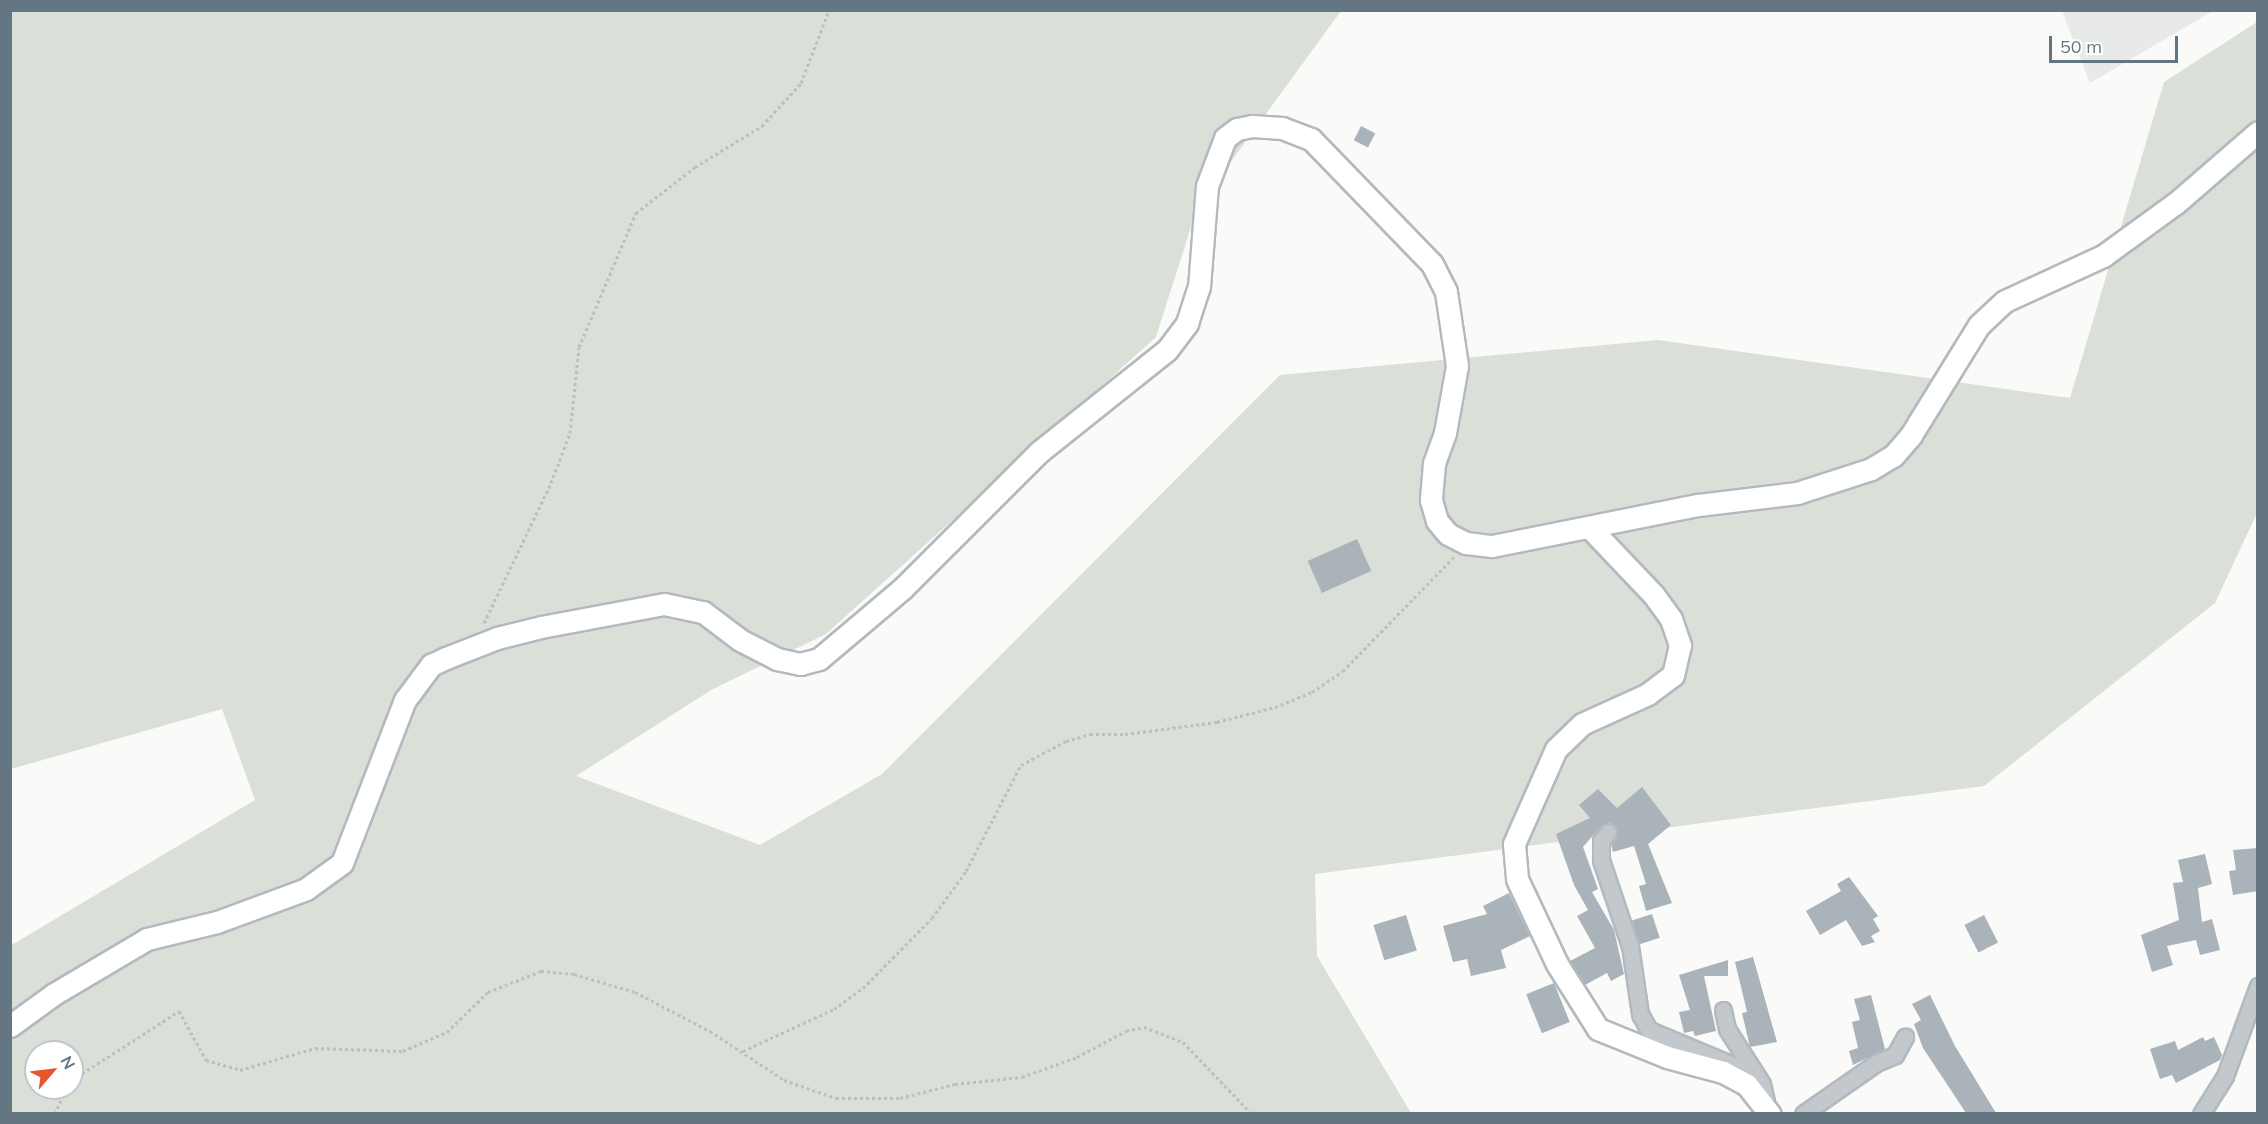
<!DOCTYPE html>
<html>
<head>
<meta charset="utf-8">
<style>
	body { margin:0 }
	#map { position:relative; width:2268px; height:1124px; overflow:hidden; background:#fafaf8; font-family:Mulish,sans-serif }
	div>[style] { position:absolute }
	.built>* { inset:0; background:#e8e9e9 }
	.green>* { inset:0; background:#dadfd7 }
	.building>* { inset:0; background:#aab3b9; transform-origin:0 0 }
	.path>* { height:3px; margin-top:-1.5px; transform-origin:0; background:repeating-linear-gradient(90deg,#bbbfc2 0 3px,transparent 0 6px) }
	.roads { filter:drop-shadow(2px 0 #b3babf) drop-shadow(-2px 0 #b3babf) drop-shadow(0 2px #b3babf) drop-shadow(0 -2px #b3babf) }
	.street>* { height:15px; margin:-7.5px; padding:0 7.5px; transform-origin:7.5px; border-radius:7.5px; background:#c3c8cc }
	.secondary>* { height:21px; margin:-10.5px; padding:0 10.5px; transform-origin:10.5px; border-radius:10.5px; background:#fff }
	span { translate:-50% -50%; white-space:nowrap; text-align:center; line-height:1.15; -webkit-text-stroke:6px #fff; paint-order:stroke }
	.frame { position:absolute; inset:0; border:12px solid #657683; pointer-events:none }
	.north { position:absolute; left:24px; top:1040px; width:60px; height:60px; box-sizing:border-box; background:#fff; border:2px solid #c1c8cd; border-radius:50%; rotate:62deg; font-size:16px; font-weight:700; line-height:24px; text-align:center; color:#657683 }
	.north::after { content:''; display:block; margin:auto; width:21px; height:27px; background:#e4572e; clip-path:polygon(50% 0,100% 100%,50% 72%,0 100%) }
	.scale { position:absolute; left:2049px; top:36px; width:129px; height:27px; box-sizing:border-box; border:3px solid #657683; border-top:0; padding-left:8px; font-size:18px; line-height:21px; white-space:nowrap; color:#657683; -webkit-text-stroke:4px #fff; paint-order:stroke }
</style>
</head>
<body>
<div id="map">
	<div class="built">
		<i style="clip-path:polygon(2062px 11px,2213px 11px,2090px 83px)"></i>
	</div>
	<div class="green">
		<i style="clip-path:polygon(evenodd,11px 11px,1341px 11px,1197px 208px,1156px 337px,826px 634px,713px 689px,576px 776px,760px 845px,882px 774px,1280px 375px,1658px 340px,2070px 398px,2164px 82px,2257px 22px,2257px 513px,2215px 603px,1984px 786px,1315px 874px,1317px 956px,1411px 1113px,11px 1113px,10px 946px,255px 800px,222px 709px,11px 769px,11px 11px,36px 1052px,72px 1052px,72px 1088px,36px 1088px,36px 1052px)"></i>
	</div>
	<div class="building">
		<i style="left:1361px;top:126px;width:16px;height:16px;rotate:27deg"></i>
		<i style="left:1357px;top:539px;width:35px;height:54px;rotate:66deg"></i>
		<i style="clip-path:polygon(1642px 787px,1671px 825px,1648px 844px,1672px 903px,1646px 911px,1639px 886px,1646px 884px,1634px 846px,1613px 852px,1611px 844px,1617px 828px,1610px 822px,1601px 826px,1583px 847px,1598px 889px,1592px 892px,1614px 930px,1624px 974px,1611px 981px,1607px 973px,1585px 985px,1570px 961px,1595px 948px,1577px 916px,1588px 910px,1574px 885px,1556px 834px,1590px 818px,1579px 805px,1598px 789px,1617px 808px)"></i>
		<i style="clip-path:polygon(2258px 848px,2258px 891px,2233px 895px,2229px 871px,2236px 870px,2233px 850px)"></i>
		<i style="clip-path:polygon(2205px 854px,2212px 884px,2198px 888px,2202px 922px,2212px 919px,2220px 950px,2200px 955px,2196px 940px,2167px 946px,2173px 965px,2152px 972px,2141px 935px,2179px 920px,2173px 883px,2183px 882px,2178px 860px)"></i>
		<i style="clip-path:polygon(1849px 877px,1878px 916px,1873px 919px,1880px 931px,1871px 936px,1875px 942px,1862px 946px,1846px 920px,1820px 935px,1806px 911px,1841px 891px,1837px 884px)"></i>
		<i style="clip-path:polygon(1509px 893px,1530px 936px,1501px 950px,1506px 968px,1471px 976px,1467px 959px,1453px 962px,1443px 926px,1487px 914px,1483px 906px)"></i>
		<i style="left:1652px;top:914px;width:25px;height:21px;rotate:72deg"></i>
		<i style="left:1406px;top:915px;width:37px;height:34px;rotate:73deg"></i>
		<i style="left:1984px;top:915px;width:31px;height:22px;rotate:63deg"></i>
		<i style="clip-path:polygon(1753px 957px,1777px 1042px,1750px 1047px,1742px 1013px,1747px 1012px,1735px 962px)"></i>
		<i style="clip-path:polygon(1728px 960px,1728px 976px,1704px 976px,1716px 1031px,1695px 1036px,1693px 1031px,1684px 1033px,1679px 1012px,1690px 1010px,1679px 975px)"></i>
		<i style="left:1554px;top:983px;width:42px;height:30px;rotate:68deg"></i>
		<i style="clip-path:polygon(1871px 995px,1885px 1049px,1853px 1065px,1849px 1051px,1858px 1048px,1852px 1022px,1860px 1020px,1854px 999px)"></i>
		<i style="clip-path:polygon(1930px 995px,1955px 1046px,1996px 1113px,1966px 1113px,1923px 1048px,1914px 1024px,1921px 1020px,1912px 1004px)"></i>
		<i style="clip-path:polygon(2203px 1037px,2205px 1041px,2214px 1037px,2222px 1055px,2220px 1060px,2176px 1083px,2172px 1075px,2160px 1079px,2150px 1049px,2175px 1041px,2178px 1050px)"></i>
	</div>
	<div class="path">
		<i style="left:484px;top:623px;width:155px;rotate:-64.4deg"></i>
		<i style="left:551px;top:483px;width:53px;rotate:-69.2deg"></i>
		<i style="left:570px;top:433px;width:86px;rotate:-84deg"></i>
		<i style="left:579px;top:347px;width:146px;rotate:-67deg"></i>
		<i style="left:636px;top:213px;width:75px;rotate:-37.9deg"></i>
		<i style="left:695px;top:167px;width:79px;rotate:-31.5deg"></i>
		<i style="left:762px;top:126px;width:58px;rotate:-47.8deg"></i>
		<i style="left:801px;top:83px;width:78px;rotate:-69deg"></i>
		<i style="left:743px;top:1051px;width:100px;rotate:-24.8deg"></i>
		<i style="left:834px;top:1009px;width:36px;rotate:-36deg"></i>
		<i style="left:863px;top:988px;width:98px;rotate:-45.4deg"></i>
		<i style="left:932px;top:918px;width:58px;rotate:-54.1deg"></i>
		<i style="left:966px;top:871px;width:119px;rotate:-62.6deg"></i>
		<i style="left:1021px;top:765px;width:51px;rotate:-28.1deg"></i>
		<i style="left:1066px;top:741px;width:25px;rotate:-16deg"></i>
		<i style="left:1090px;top:734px;width:35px"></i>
		<i style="left:1125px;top:734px;width:93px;rotate:-7.4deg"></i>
		<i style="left:1217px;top:722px;width:60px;rotate:-14.5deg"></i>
		<i style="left:1275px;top:707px;width:40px;rotate:-22deg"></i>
		<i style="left:1312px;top:692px;width:37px;rotate:-34deg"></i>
		<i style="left:1343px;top:671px;width:159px;rotate:-45.8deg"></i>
		<i style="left:72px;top:1080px;width:127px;rotate:-32.8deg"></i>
		<i style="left:179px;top:1011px;width:56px;rotate:61.1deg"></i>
		<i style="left:206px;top:1060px;width:35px;rotate:16deg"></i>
		<i style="left:240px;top:1070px;width:78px;rotate:-16.3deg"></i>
		<i style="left:315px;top:1048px;width:88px;rotate:2deg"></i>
		<i style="left:403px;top:1051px;width:48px;rotate:-23.4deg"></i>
		<i style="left:447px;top:1032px;width:57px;rotate:-44.3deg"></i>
		<i style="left:488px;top:992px;width:57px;rotate:-21.6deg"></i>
		<i style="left:541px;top:971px;width:33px;rotate:5deg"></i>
		<i style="left:574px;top:974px;width:64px;rotate:16.4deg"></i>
		<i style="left:635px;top:992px;width:85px;rotate:27.5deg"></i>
		<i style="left:710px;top:1031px;width:89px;rotate:33.5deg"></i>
		<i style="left:784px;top:1080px;width:55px;rotate:19.1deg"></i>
		<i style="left:836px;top:1098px;width:64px"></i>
		<i style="left:900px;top:1098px;width:57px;rotate:-14.3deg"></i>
		<i style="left:955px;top:1084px;width:67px;rotate:-6deg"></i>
		<i style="left:1022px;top:1077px;width:59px;rotate:-20deg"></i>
		<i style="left:1077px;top:1057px;width:55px;rotate:-28deg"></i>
		<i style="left:1126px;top:1031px;width:18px;rotate:-13deg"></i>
		<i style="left:1144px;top:1027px;width:42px;rotate:21deg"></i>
		<i style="left:1183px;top:1042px;width:100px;rotate:46.2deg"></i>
		<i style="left:55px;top:1114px;width:28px;rotate:-67deg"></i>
	</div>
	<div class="roads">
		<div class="street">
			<i style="left:1608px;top:832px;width:11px;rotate:128deg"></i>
			<i style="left:1601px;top:841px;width:19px;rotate:90deg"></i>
			<i style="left:1601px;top:860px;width:91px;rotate:71.4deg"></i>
			<i style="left:1630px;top:946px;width:69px;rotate:81.6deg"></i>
			<i style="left:1640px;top:1014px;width:18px;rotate:61deg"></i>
			<i style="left:1649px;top:1030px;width:99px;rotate:22.7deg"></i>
			<i style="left:1740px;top:1068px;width:17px;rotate:73deg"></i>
			<i style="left:1723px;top:1010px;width:19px;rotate:78deg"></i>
			<i style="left:1727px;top:1029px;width:65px;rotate:57.5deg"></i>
			<i style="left:1762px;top:1084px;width:23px;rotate:77deg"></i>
			<i style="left:1803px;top:1114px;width:89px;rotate:-34.9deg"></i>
			<i style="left:1876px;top:1063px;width:21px;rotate:-23deg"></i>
			<i style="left:1895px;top:1055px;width:21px;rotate:-61deg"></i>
			<i style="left:2201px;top:1114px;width:45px;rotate:-57.7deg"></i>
			<i style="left:2225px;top:1076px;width:96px;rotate:-69.9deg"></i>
		</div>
		<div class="secondary">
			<i style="left:1591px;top:529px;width:90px;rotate:46.4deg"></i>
			<i style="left:1653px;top:594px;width:31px;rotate:54deg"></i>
			<i style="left:1671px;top:619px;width:28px;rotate:71deg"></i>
			<i style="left:1680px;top:645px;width:31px;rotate:103deg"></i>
			<i style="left:1673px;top:675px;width:31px;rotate:143deg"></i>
			<i style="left:1648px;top:694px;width:72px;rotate:155.6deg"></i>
			<i style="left:1582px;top:724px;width:36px;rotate:136deg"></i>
			<i style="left:1556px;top:749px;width:104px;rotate:113.9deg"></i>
			<i style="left:1514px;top:844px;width:35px;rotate:85deg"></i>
			<i style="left:1517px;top:879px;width:94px;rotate:64.8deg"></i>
			<i style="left:1557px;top:964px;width:77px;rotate:57.8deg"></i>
			<i style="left:1598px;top:1029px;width:74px;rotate:22.1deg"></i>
			<i style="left:1667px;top:1057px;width:58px;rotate:15deg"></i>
			<i style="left:1723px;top:1072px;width:27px;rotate:28deg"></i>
			<i style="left:1747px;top:1085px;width:37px;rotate:52deg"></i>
			<i style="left:10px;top:1026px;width:54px;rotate:-36deg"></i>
			<i style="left:54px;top:994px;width:108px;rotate:-30.6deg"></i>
			<i style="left:147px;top:939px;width:72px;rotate:-13.7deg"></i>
			<i style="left:217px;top:922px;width:95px;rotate:-20.3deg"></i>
			<i style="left:306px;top:889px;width:44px;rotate:-35.8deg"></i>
			<i style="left:342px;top:863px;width:175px;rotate:-68.9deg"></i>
			<i style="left:405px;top:700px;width:44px;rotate:-53.4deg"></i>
			<i style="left:431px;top:665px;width:17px;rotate:-25deg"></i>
			<i style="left:446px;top:658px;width:55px;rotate:-21.4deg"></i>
			<i style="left:497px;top:638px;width:45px;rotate:-14deg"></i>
			<i style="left:541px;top:627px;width:125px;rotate:-10.6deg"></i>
			<i style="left:664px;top:604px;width:40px;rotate:12deg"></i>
			<i style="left:703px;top:612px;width:46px;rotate:37.1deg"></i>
			<i style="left:740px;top:640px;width:42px;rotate:27.2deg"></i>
			<i style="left:777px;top:659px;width:24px;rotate:12deg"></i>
			<i style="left:800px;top:664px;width:20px;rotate:-15deg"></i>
			<i style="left:819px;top:659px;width:110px;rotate:-40.2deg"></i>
			<i style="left:903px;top:588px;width:192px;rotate:-45deg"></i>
			<i style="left:1039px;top:452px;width:164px;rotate:-38.6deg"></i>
			<i style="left:1167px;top:350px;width:34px;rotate:-53deg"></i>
			<i style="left:1187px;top:323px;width:38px;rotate:-72deg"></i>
			<i style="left:1199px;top:287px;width:101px;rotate:-85.5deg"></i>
			<i style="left:1207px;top:186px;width:51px;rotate:-69.4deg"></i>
			<i style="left:1225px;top:138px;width:15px;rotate:-37deg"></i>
			<i style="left:1237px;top:129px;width:15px;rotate:-11deg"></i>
			<i style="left:1252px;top:126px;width:30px;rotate:4deg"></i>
			<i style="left:1282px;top:128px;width:31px;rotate:21deg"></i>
			<i style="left:1311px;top:139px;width:174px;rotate:45.9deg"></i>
			<i style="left:1432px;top:264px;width:31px;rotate:63deg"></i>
			<i style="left:1446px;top:292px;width:75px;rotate:81.5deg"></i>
			<i style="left:1457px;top:366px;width:68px;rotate:100.2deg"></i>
			<i style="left:1445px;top:433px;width:33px;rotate:110deg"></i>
			<i style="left:1434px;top:464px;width:36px;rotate:95deg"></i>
			<i style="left:1431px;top:500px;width:22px;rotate:74deg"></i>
			<i style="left:1437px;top:521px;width:17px;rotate:50deg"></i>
			<i style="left:1448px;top:534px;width:20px;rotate:27deg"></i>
			<i style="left:1466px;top:543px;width:26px;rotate:7deg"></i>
			<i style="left:1492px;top:546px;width:210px;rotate:-11.3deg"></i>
			<i style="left:1698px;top:505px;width:100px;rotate:-6.9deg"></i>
			<i style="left:1797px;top:493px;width:78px;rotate:-18deg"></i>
			<i style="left:1871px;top:469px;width:26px;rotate:-31deg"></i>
			<i style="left:1893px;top:456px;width:28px;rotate:-49deg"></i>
			<i style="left:1911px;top:435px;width:129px;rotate:-58.3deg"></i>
			<i style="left:1979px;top:325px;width:35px;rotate:-43deg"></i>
			<i style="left:2005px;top:301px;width:108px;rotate:-24.7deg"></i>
			<i style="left:2103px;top:256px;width:90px;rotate:-36deg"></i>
			<i style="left:2176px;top:203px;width:108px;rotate:-40.9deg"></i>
		</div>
	</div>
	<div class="frame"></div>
	<div class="north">N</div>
	<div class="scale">50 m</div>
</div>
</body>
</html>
